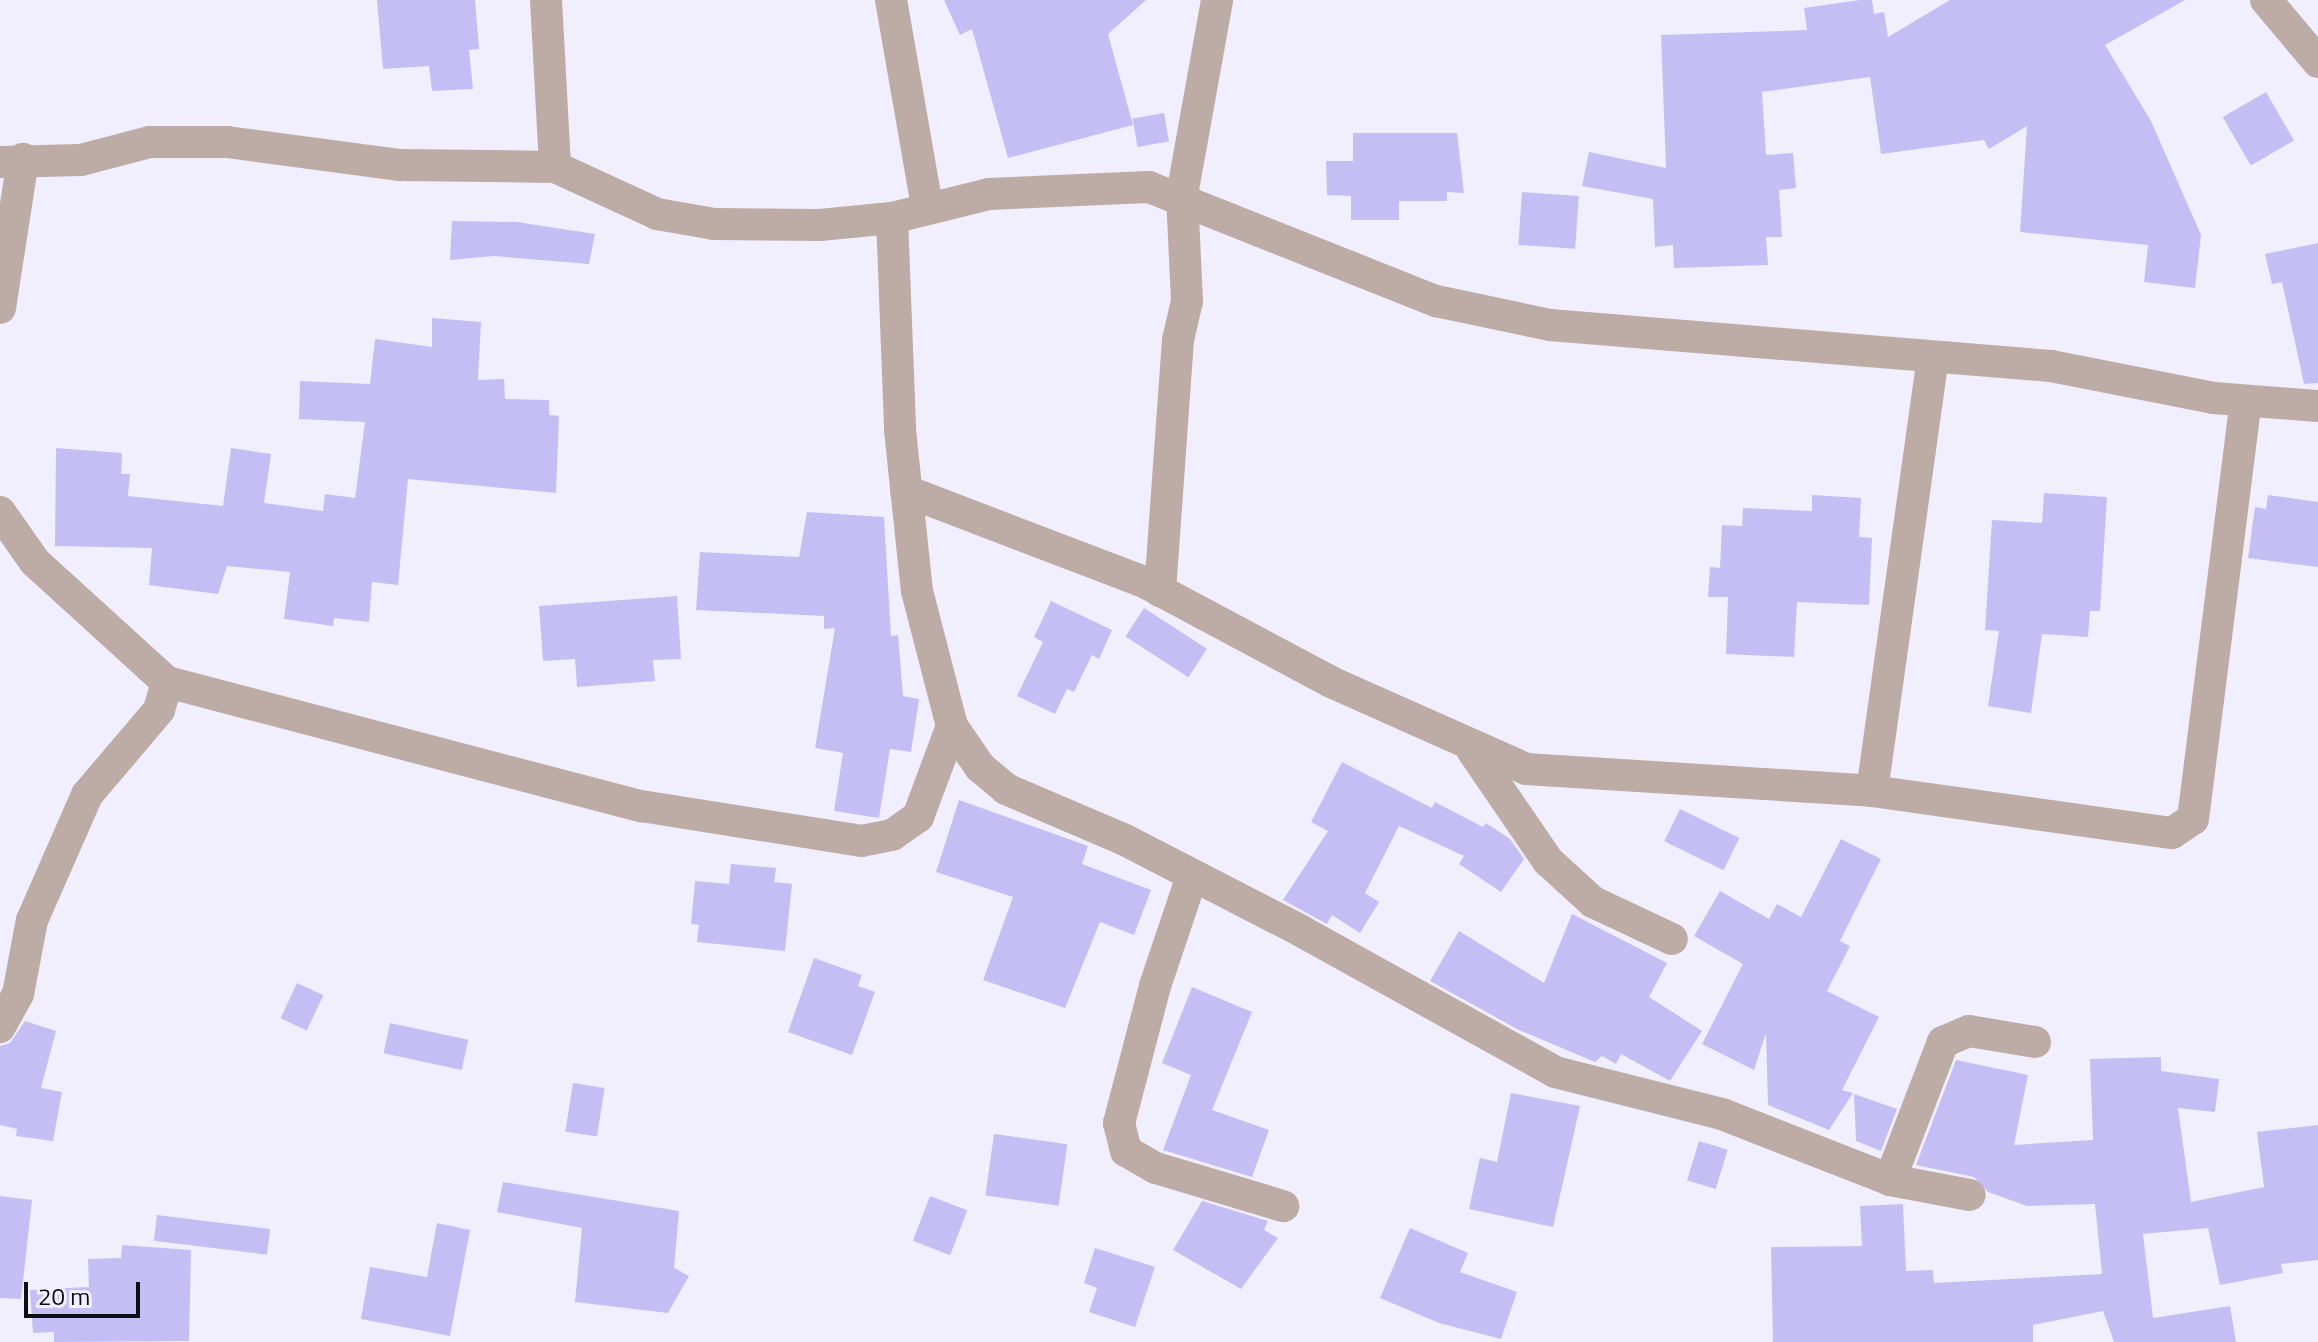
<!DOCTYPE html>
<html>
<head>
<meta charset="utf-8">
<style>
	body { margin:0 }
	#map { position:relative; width:2318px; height:1342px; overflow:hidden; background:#f1effe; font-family:"Titillium Web",sans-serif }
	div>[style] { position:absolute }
	.building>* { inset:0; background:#c5bef4; transform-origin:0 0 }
	.minor>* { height:32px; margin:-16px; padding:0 16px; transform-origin:16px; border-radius:16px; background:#bdaba5 }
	span { translate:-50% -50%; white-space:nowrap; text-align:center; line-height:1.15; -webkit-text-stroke:6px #f1effe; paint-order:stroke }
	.scale { position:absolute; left:24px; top:1282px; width:116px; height:36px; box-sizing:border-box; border:4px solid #0e0d18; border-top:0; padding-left:10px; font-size:24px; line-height:28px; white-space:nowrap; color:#0e0d18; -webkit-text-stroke:6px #f1effe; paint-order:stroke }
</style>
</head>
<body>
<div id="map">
	<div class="building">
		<i style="clip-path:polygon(377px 0,475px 0,479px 49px,469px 50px,473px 89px,432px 91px,429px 66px,383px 69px)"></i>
		<i style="clip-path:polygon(944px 0,1146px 0,1108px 34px,1133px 125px,1008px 158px,972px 29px,960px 35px)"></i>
		<i style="clip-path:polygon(1860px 0,1872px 0,1874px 14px,1884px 12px,1888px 37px,1950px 0,2185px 0,2105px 45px,2151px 121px,2201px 235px,2195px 288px,2144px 282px,2148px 245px,2020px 232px,2027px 126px,1989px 149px,1984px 140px,1881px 154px,1870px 77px,1762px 92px,1766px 155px,1793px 153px,1796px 188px,1779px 190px,1782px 237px,1766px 237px,1768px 265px,1674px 268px,1673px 245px,1655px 247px,1653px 199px,1582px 186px,1589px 152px,1666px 168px,1661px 35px,1807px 30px,1804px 8px)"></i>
		<i style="left:2266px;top:92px;width:56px;height:50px;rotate:60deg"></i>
		<i style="left:1164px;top:113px;width:29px;height:32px;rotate:80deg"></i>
		<i style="clip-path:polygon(1353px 133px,1457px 133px,1464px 193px,1447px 192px,1447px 201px,1399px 201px,1399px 220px,1351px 220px,1351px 196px,1327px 195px,1326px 161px,1353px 161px)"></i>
		<i style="left:1522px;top:192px;width:57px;height:53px;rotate:4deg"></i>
		<i style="clip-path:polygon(452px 221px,517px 222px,595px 234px,589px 264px,494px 256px,450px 260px)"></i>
		<i style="clip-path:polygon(2318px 243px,2318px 383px,2304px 384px,2282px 282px,2272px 284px,2265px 254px)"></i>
		<i style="clip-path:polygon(432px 318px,481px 322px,478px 380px,504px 379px,505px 399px,549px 400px,549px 415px,559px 416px,556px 493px,408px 479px,398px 585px,372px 582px,369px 622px,334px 618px,333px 626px,284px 619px,290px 572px,227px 566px,218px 594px,149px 585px,152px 548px,55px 546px,56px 448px,122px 453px,121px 474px,130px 474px,128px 496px,223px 506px,231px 448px,271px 454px,264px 503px,323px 511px,325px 494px,355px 498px,365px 422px,299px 419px,300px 381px,370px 384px,375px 339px,432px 347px)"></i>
		<i style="clip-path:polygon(2044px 493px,2107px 497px,2100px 611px,2090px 611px,2088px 637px,2042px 634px,2031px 713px,1988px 706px,1999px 631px,1985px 630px,1992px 520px,2042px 523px)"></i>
		<i style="clip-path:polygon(1812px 495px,1861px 498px,1859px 537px,1872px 538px,1869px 605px,1797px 602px,1794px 657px,1726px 654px,1728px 597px,1708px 597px,1710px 567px,1720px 568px,1722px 525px,1742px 526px,1743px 508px,1812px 511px)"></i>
		<i style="clip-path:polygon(2268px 495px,2318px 502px,2318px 567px,2248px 558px,2255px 507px,2266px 509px)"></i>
		<i style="clip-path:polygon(807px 512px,884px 517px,891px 636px,898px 635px,903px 696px,919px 699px,911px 752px,890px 749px,879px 818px,834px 811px,843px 753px,815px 748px,835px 628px,824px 629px,824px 616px,696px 610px,700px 552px,799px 557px)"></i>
		<i style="clip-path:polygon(677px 596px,681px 659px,653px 660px,655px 681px,577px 687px,575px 659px,543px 661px,539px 606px)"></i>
		<i style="clip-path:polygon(1051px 601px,1112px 630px,1099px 659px,1092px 655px,1074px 692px,1067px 689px,1055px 714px,1017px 696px,1043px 642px,1034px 637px)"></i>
		<i style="left:1144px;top:608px;width:75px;height:34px;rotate:33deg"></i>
		<i style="clip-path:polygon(1342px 762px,1432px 808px,1435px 802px,1483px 827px,1486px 823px,1510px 839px,1524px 859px,1501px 892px,1459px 864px,1464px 856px,1399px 826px,1365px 893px,1379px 902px,1360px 933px,1332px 915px,1327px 924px,1283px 900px,1328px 831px,1311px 822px)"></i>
		<i style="clip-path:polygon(959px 800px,1088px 846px,1082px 864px,1151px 890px,1134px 935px,1100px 922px,1065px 1008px,983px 980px,1013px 897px,936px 872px)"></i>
		<i style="left:1680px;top:809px;width:66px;height:36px;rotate:26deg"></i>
		<i style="clip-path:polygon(1841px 839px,1881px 859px,1840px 941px,1850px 946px,1827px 991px,1879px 1017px,1842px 1090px,1853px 1093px,1829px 1130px,1768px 1105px,1766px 1033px,1754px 1070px,1702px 1044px,1743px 964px,1694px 936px,1720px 891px,1769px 919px,1777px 904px,1801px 917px)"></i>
		<i style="clip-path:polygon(731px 864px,776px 868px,774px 882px,792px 884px,785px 951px,697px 942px,699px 925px,691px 924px,695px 881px,729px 884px)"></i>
		<i style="clip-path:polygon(1572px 914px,1667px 963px,1649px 997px,1702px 1031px,1670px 1081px,1621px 1054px,1616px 1064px,1602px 1056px,1595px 1062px,1519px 1030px,1430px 981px,1459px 931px,1544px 983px)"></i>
		<i style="clip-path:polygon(814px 958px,862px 975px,858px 986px,875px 992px,852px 1055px,788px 1032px)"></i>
		<i style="left:297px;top:983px;width:29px;height:39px;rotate:25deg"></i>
		<i style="clip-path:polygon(1192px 987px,1252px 1012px,1212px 1110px,1269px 1130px,1252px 1177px,1163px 1150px,1191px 1075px,1162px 1063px)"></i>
		<i style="clip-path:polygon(25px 1021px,56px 1031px,41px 1088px,62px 1092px,53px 1141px,16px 1136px,17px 1129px,0 1125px,0 1046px,10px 1043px)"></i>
		<i style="left:390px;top:1023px;width:80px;height:31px;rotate:12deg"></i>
		<i style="clip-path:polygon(2161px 1057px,2161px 1071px,2219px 1079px,2215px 1112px,2178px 1108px,2191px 1202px,2264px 1187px,2257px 1132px,2318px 1125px,2318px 1260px,2281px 1264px,2283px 1273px,2220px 1285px,2208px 1228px,2143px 1234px,2153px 1318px,2230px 1306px,2236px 1342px,2114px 1342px,2103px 1311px,2033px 1325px,2033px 1342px,1773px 1342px,1771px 1247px,1862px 1246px,1860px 1206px,1903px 1204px,1906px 1271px,1933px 1270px,1934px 1283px,2102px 1274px,2095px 1204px,2027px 1206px,1988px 1192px,1974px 1177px,1916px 1165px,1956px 1060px,2028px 1075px,2014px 1145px,2093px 1140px,2090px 1059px)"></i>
		<i style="left:573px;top:1083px;width:32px;height:49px;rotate:9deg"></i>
		<i style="clip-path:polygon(1511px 1093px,1580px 1106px,1553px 1227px,1469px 1209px,1480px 1158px,1497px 1162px)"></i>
		<i style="clip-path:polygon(1854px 1094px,1897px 1109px,1881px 1151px,1856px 1141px)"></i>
		<i style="left:994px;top:1134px;width:74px;height:62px;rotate:8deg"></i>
		<i style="left:1699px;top:1141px;width:30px;height:41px;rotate:17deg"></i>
		<i style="clip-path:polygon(503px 1182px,679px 1211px,674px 1268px,689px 1276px,668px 1313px,575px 1302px,582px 1228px,497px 1212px)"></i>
		<i style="clip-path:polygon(0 1196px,32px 1200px,21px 1299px,0 1298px)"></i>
		<i style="left:930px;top:1196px;width:40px;height:48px;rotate:21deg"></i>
		<i style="clip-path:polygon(1202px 1201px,1268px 1221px,1264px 1230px,1278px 1238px,1241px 1289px,1173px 1250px)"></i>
		<i style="left:157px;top:1215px;width:114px;height:26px;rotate:7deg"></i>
		<i style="clip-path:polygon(437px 1223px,470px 1230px,450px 1336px,361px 1319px,370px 1267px,427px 1277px)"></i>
		<i style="clip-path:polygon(1410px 1228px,1468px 1253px,1460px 1272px,1517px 1292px,1501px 1339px,1439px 1323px,1380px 1298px)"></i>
		<i style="clip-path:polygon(122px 1245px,191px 1250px,189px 1341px,54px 1342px,54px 1332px,33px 1333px,30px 1290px,89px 1287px,88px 1259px,121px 1258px)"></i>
		<i style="clip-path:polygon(1095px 1248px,1155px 1267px,1135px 1327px,1089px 1312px,1097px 1288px,1084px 1283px)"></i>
	</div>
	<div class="minor">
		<i style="left:546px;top:0;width:167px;rotate:86.9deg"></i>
		<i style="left:555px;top:167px;width:112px;rotate:24.7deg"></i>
		<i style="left:657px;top:214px;width:58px;rotate:10deg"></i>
		<i style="left:714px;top:224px;width:106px;rotate:0.5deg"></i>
		<i style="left:820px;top:225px;width:72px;rotate:-5.6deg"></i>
		<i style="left:892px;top:218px;width:100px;rotate:-13.9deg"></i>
		<i style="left:989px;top:194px;width:160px;rotate:-2.5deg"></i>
		<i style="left:1149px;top:187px;width:309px;rotate:21.7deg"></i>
		<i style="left:1436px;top:301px;width:116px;rotate:11.9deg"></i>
		<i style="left:1550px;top:325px;width:503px;rotate:4.68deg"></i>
		<i style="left:2051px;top:366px;width:166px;rotate:11.1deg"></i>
		<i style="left:2214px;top:398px;width:104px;rotate:4.4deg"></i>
		<i style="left:891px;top:0;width:210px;rotate:80.1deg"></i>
		<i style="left:2266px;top:0;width:81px;rotate:50deg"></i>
		<i style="left:0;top:162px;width:81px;rotate:-1.4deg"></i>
		<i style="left:81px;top:160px;width:71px;rotate:-14.6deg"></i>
		<i style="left:150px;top:142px;width:77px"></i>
		<i style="left:227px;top:142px;width:175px;rotate:7.6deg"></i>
		<i style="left:400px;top:165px;width:155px;rotate:0.7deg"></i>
		<i style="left:892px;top:218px;width:212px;rotate:87.8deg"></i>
		<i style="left:900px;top:430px;width:162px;rotate:84deg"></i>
		<i style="left:917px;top:591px;width:139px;rotate:75.5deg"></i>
		<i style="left:952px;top:726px;width:50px;rotate:55.7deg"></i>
		<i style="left:980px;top:767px;width:34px;rotate:40deg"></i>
		<i style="left:1006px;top:789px;width:129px;rotate:23.2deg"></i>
		<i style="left:1125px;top:840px;width:198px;rotate:27.3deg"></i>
		<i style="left:1301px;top:931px;width:291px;rotate:29deg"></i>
		<i style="left:1555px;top:1072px;width:172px;rotate:14.1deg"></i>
		<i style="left:1722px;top:1114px;width:180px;rotate:21.4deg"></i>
		<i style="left:1890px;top:1180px;width:81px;rotate:10.6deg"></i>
		<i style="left:0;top:308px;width:151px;rotate:-81.2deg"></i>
		<i style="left:906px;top:491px;width:255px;rotate:20.9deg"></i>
		<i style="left:1144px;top:582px;width:212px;rotate:28.1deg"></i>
		<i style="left:1331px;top:682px;width:214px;rotate:24deg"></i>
		<i style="left:1526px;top:769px;width:347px;rotate:3.6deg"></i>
		<i style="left:1872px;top:791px;width:303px;rotate:8deg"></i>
		<i style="left:2172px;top:833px;width:25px;rotate:-34deg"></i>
		<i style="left:2193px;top:819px;width:421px;rotate:-82.8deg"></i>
		<i style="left:0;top:512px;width:61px;rotate:55deg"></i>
		<i style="left:35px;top:562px;width:178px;rotate:42.3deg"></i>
		<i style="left:167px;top:682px;width:29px;rotate:106deg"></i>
		<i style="left:159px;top:710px;width:111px;rotate:130.3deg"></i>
		<i style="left:87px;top:795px;width:137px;rotate:113.7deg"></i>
		<i style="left:32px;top:920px;width:75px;rotate:100.7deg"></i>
		<i style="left:18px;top:994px;width:38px;rotate:119deg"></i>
		<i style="left:1160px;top:591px;width:252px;rotate:-85.9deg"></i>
		<i style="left:1178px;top:340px;width:40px;rotate:-77deg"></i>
		<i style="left:1187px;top:301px;width:106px;rotate:-92.7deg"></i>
		<i style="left:1182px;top:195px;width:198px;rotate:-79.8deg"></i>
		<i style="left:167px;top:682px;width:490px;rotate:14.7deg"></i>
		<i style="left:641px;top:806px;width:223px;rotate:9deg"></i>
		<i style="left:861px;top:841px;width:32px;rotate:-11deg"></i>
		<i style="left:892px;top:835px;width:32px;rotate:-35deg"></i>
		<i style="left:918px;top:817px;width:97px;rotate:-69.5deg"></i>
		<i style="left:1472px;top:750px;width:135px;rotate:55.6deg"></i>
		<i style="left:1548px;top:861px;width:61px;rotate:42.3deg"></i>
		<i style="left:1593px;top:902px;width:87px;rotate:25.1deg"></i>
		<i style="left:1872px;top:791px;width:437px;rotate:-82deg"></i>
		<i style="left:1192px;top:876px;width:116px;rotate:108.6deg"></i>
		<i style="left:1155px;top:986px;width:142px;rotate:104.7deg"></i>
		<i style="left:1119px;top:1123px;width:29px;rotate:76deg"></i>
		<i style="left:1126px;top:1151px;width:34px;rotate:30deg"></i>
		<i style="left:1156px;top:1168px;width:133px;rotate:16.7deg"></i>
		<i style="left:1890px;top:1180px;width:148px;rotate:-69deg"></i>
		<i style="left:1943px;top:1042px;width:28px;rotate:-23deg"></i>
		<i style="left:1969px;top:1031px;width:67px;rotate:9.5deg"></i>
	</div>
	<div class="scale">20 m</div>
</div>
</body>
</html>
